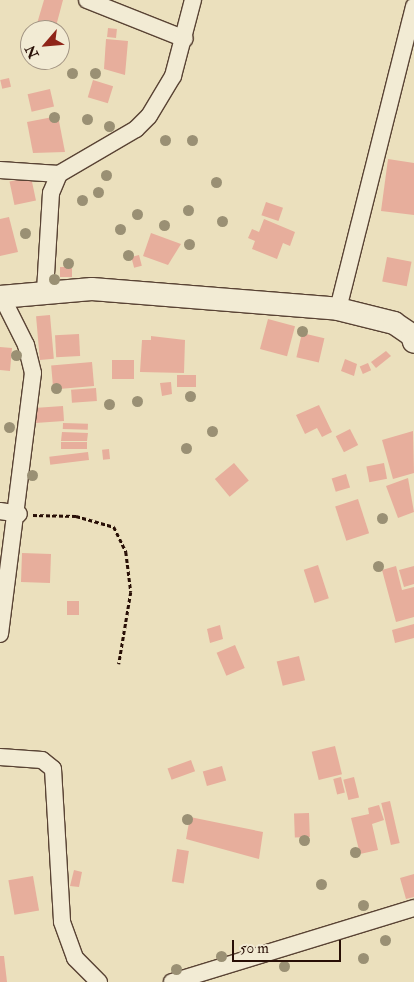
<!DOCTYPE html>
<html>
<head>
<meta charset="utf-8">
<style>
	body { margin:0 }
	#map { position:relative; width:414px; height:982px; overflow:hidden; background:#ebe0bd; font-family:"IM FELL Double Pica",serif }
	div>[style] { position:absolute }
	.building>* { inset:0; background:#e7ae9c; transform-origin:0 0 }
	.path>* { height:2.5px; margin-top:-1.25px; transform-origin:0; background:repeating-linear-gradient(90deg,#280f06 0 4px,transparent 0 6.5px) }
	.roads { filter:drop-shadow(1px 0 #594334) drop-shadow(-1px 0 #594334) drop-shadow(0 1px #594334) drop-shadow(0 -1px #594334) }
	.street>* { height:16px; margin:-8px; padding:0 8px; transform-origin:8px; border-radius:8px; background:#f2ebd4 }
	.secondary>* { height:22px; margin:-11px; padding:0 11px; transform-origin:11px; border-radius:11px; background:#f2ebd4 }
	.trees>* { width:11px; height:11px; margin:-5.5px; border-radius:50%; background:#9a9074 }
	span { translate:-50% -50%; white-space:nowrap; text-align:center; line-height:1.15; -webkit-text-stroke:4px #f2ebd4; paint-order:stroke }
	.north { position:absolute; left:20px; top:20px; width:50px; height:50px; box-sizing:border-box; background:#f2ebd4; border:1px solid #a19382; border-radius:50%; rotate:243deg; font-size:14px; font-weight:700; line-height:20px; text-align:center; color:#280f06 }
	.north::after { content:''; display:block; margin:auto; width:18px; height:22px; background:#8f2418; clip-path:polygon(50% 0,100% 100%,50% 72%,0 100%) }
	.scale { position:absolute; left:232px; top:940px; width:109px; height:22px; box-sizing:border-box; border:2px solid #280f06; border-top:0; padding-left:6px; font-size:15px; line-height:18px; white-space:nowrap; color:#280f06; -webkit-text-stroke:4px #f2ebd4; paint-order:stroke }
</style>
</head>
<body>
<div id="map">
	<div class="building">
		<i style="clip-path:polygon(44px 0,63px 0,55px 30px,36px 27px)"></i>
		<i style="left:108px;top:28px;width:9px;height:9px;rotate:6deg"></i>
		<i style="clip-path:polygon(106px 39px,128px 41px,125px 75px,104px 69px)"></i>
		<i style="left:9px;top:78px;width:9px;height:9px;rotate:77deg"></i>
		<i style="left:93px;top:80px;width:21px;height:18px;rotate:17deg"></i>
		<i style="left:50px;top:89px;width:18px;height:23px;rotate:77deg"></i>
		<i style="clip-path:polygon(58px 116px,65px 152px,33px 153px,27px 122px)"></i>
		<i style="clip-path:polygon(388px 159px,414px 163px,414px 215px,381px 211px)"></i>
		<i style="left:31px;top:177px;width:24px;height:22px;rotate:78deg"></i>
		<i style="left:266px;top:202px;width:18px;height:14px;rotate:19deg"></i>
		<i style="clip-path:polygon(9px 217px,18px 252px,0 256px,0 219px)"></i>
		<i style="clip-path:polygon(264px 219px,295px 232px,290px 246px,283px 243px,277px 259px,252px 249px,255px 241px,248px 238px,252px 229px,259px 232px)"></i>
		<i style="clip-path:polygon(151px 233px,181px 244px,168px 265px,143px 256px)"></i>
		<i style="left:139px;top:255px;width:11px;height:8px;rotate:75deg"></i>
		<i style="left:387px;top:257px;width:25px;height:25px;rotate:11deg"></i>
		<i style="left:60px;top:267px;width:12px;height:10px"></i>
		<i style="left:50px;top:315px;width:44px;height:14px;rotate:85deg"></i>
		<i style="left:268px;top:319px;width:28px;height:31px;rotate:15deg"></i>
		<i style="left:302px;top:333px;width:23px;height:25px;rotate:13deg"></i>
		<i style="left:79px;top:334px;width:22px;height:24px;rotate:87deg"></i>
		<i style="clip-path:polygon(151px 336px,185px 340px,184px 373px,140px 372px,142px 340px,151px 340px)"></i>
		<i style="clip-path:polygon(0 347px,12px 348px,10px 371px,0 370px)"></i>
		<i style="clip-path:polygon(386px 351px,391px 356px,376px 368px,371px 362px)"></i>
		<i style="clip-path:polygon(345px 359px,357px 364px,354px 376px,341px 371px)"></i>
		<i style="left:112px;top:360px;width:22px;height:19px"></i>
		<i style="left:92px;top:362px;width:24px;height:41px;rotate:85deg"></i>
		<i style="left:368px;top:363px;width:8px;height:9px;rotate:67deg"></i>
		<i style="left:177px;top:375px;width:19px;height:12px"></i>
		<i style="clip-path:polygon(171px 382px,172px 394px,162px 396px,160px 383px)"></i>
		<i style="left:96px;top:388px;width:13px;height:25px;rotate:86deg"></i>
		<i style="clip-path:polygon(319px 405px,332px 432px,322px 437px,317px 428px,305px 434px,296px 415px)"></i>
		<i style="left:63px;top:406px;width:15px;height:29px;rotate:86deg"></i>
		<i style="left:63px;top:423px;width:25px;height:6px;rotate:2deg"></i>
		<i style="left:350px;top:429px;width:18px;height:16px;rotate:63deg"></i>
		<i style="clip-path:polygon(413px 431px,414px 473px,393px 479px,382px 440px)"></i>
		<i style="clip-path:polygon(62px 432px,88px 433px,87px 441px,61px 441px)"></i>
		<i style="left:87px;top:442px;width:7px;height:26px;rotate:90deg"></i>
		<i style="left:109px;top:449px;width:10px;height:7px;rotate:84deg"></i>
		<i style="left:88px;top:452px;width:8px;height:39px;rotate:83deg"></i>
		<i style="left:234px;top:463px;width:23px;height:25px;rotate:50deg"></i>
		<i style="left:384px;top:463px;width:16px;height:18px;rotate:79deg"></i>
		<i style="left:346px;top:474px;width:14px;height:15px;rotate:73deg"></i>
		<i style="clip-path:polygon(408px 478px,414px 512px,398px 518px,386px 486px)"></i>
		<i style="left:358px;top:499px;width:36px;height:24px;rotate:72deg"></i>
		<i style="left:22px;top:553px;width:29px;height:29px;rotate:2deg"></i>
		<i style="left:318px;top:565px;width:35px;height:15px;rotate:72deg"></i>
		<i style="clip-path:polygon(396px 566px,402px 590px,414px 587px,414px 617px,396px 622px,382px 570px)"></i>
		<i style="clip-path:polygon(414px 566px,414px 584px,404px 587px,399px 570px)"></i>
		<i style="left:67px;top:601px;width:12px;height:14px"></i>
		<i style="clip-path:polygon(414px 624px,414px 638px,395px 643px,392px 630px)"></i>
		<i style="clip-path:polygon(220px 625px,223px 639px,210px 643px,207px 629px)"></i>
		<i style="left:235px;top:645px;width:25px;height:20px;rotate:67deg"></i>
		<i style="left:299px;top:656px;width:25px;height:23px;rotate:76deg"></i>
		<i style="left:335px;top:746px;width:29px;height:24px;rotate:76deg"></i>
		<i style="left:191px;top:760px;width:12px;height:25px;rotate:70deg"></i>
		<i style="left:222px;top:766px;width:15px;height:20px;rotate:74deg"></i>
		<i style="left:341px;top:777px;width:16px;height:8px;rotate:76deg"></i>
		<i style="left:354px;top:777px;width:21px;height:11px;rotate:76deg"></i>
		<i style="left:390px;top:801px;width:43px;height:9px;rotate:77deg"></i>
		<i style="clip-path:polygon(379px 805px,384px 820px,372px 824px,378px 850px,360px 854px,351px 818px,369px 814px,368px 808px)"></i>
		<i style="left:309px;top:813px;width:24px;height:15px;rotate:88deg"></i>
		<i style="clip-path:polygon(190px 817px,263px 832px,259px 859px,186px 839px)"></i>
		<i style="left:177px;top:849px;width:12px;height:33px;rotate:9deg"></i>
		<i style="clip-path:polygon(74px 870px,82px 872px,79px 887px,70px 886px)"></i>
		<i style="clip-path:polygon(414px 874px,414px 897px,406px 899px,400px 878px)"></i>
		<i style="left:33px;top:876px;width:35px;height:25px;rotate:80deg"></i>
		<i style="clip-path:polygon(0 956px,4px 956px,7px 982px,0 982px)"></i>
	</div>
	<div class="path">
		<i style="left:33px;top:515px;width:43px;rotate:1.3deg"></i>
		<i style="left:76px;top:516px;width:40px;rotate:16deg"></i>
		<i style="left:114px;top:527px;width:28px;rotate:64deg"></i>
		<i style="left:126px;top:552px;width:40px;rotate:82.9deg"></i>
		<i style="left:131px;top:592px;width:73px;rotate:99.5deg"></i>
	</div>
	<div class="roads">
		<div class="street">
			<i style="left:87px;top:0;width:105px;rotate:21.7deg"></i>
			<i style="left:0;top:170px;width:59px;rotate:3.9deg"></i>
			<i style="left:45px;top:291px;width:98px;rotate:-86.5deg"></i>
			<i style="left:51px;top:193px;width:21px;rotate:-67deg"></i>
			<i style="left:59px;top:174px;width:89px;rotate:-30.3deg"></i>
			<i style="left:136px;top:129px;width:18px;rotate:-45deg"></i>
			<i style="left:149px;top:116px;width:47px;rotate:-59deg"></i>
			<i style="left:173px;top:76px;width:79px;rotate:-75.3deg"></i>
			<i style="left:338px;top:309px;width:312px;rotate:-75.9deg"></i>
			<i style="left:0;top:511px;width:19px;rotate:9deg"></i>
			<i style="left:0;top:634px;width:263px;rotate:-82.8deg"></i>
			<i style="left:33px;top:373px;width:29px;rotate:-104deg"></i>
			<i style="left:26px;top:345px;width:54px;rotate:-116.6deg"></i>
			<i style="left:0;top:757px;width:42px;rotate:4.1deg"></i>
			<i style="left:42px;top:760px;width:14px;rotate:39deg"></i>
			<i style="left:53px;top:769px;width:153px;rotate:86.6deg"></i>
			<i style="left:62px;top:922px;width:38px;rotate:70deg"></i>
			<i style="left:75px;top:958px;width:34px;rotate:45deg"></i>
			<i style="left:172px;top:982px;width:253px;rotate:-17deg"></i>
		</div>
		<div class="secondary">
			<i style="left:0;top:297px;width:92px;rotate:-5deg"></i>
			<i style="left:92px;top:289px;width:247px;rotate:4.6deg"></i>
			<i style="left:338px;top:309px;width:58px;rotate:14deg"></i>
			<i style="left:394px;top:323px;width:22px;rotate:34deg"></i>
			<i style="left:412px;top:335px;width:7px;rotate:74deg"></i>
		</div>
	</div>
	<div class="trees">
		<i style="left:72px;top:73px"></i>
		<i style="left:95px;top:73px"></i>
		<i style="left:54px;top:117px"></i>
		<i style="left:87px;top:119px"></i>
		<i style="left:109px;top:126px"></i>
		<i style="left:165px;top:140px"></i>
		<i style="left:192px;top:140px"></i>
		<i style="left:106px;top:175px"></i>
		<i style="left:216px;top:182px"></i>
		<i style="left:98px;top:192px"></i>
		<i style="left:82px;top:200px"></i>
		<i style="left:188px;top:210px"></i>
		<i style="left:137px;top:214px"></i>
		<i style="left:222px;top:221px"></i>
		<i style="left:164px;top:225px"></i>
		<i style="left:120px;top:229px"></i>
		<i style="left:25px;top:233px"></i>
		<i style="left:189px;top:244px"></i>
		<i style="left:128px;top:255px"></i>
		<i style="left:68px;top:263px"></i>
		<i style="left:54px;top:279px"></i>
		<i style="left:302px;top:331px"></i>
		<i style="left:16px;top:355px"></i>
		<i style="left:56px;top:388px"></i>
		<i style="left:190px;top:396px"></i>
		<i style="left:137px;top:401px"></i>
		<i style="left:109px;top:404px"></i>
		<i style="left:9px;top:427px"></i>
		<i style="left:212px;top:431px"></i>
		<i style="left:186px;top:448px"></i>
		<i style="left:32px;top:475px"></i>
		<i style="left:382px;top:518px"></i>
		<i style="left:378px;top:566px"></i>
		<i style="left:187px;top:819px"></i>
		<i style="left:304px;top:840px"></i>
		<i style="left:355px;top:852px"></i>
		<i style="left:321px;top:884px"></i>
		<i style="left:363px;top:905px"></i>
		<i style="left:385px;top:940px"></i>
		<i style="left:221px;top:956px"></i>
		<i style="left:363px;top:958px"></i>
		<i style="left:284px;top:966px"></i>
		<i style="left:176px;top:969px"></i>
	</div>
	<div class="north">N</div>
	<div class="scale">50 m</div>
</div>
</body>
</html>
